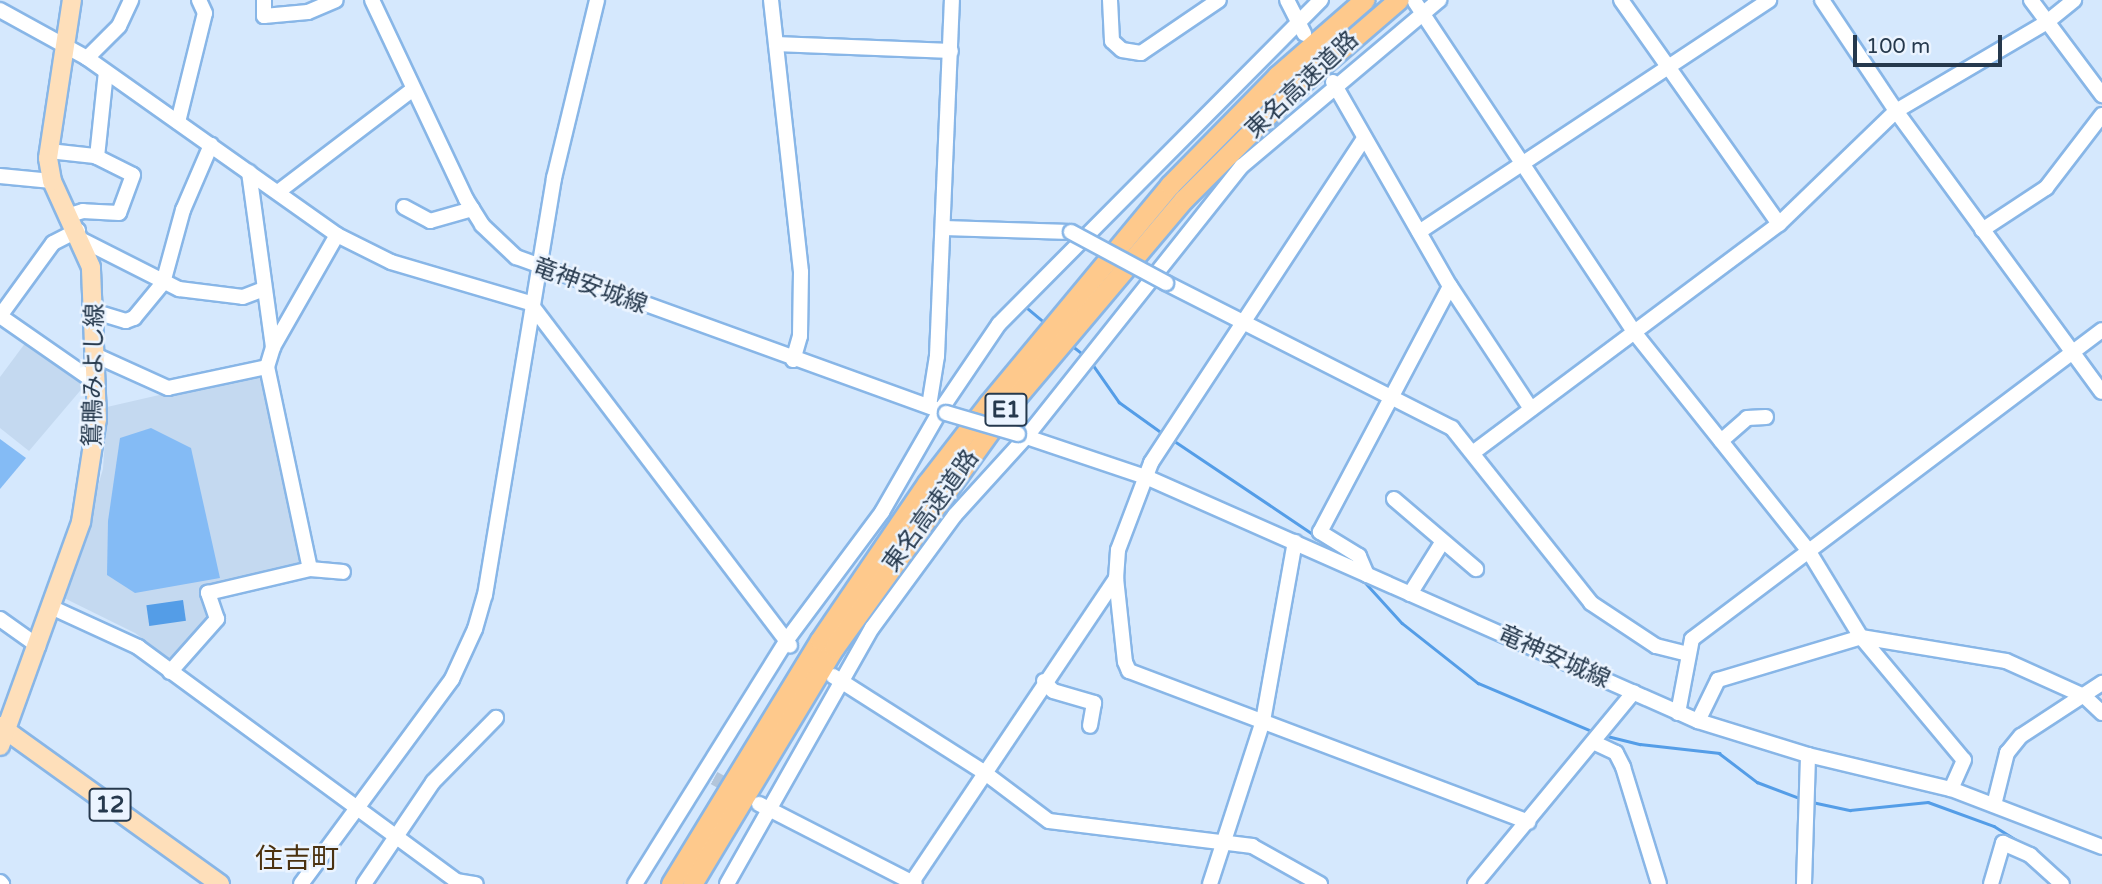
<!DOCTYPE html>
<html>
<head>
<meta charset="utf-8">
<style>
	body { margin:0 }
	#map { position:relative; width:2102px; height:884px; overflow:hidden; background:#d5e8fd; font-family:"Varela Round","Noto Sans JP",sans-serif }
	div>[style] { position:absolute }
	.built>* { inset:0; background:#c4d9f0 }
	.green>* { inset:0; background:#84bbf5 }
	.water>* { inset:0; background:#549de7; transform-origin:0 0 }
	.stream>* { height:2.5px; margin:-1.25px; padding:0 1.25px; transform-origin:1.25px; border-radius:1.25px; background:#549de7 }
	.minor-tunnel>* { height:14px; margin-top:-7px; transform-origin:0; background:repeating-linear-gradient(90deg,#b2c5da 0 14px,transparent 0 21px) }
	.roads { filter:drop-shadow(2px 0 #88b6e7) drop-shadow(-2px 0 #88b6e7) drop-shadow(0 2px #88b6e7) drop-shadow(0 -2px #88b6e7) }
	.minor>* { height:14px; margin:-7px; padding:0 7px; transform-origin:7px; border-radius:7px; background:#fff }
	.major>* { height:18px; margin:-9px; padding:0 9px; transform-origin:9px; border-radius:9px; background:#fedfba }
	.highway>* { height:19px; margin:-9.5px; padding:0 9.5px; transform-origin:9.5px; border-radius:9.5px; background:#fec98c }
	.bridges { filter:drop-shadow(2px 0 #88b6e7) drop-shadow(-2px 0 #88b6e7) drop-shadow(0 2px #88b6e7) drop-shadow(0 -2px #88b6e7) }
	.minor-bridge>* { height:14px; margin:-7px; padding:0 7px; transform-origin:7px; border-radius:7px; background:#fff }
	span { translate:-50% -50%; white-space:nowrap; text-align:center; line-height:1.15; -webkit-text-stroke:5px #ebf4ff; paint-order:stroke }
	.shield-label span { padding:2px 5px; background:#ebf4ff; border:2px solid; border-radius:5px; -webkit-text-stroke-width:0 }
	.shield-label { font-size:23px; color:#26394d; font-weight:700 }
	.street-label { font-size:24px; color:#26394d }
	.quarter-label { font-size:28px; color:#4b3210 }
	.scale { position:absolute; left:1853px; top:35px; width:149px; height:32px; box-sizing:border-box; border:4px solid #26394d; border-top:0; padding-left:9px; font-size:21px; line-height:24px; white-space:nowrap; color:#26394d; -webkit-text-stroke:5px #ebf4ff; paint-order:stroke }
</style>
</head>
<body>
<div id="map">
	<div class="built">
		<i style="clip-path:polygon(26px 342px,85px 385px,29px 451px,0 428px,0 377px)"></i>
		<i style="clip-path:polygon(264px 371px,305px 566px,204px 590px,212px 615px,174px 662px,135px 633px,64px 598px,103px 469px,107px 407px)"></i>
	</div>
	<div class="green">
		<i style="clip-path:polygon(151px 428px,191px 448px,220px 578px,135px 593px,107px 575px,108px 521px,120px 438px)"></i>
		<i style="clip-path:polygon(0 439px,26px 458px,0 489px)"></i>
	</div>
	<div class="water">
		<i style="left:183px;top:600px;width:21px;height:37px;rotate:82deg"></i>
	</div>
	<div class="stream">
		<i style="left:1026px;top:307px;width:26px;rotate:40deg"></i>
		<i style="left:1070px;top:344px;width:18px;rotate:38deg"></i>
		<i style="left:1091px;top:362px;width:49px;rotate:55deg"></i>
		<i style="left:1119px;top:402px;width:57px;rotate:35.7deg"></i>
		<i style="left:1173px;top:440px;width:172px;rotate:33.9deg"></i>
		<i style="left:1338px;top:552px;width:14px;rotate:34deg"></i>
		<i style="left:1363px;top:580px;width:58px;rotate:47.8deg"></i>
		<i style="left:1402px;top:623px;width:97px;rotate:38.3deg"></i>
		<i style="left:1478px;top:683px;width:126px;rotate:22.9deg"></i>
		<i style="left:1603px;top:735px;width:38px;rotate:14deg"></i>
		<i style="left:1640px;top:744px;width:80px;rotate:6.5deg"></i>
		<i style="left:1719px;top:753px;width:48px;rotate:37.3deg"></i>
		<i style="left:1757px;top:782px;width:48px;rotate:20.7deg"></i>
		<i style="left:1812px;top:802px;width:39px;rotate:12deg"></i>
		<i style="left:1850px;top:810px;width:78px;rotate:-5.9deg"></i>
		<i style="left:1928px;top:802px;width:70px;rotate:20deg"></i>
		<i style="left:1994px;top:826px;width:47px;rotate:32deg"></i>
	</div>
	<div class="minor-tunnel">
		<i style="left:714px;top:778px;width:26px;rotate:29deg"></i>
	</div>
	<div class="roads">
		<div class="minor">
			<i style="left:264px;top:0;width:16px;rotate:90deg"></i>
			<i style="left:264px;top:16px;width:44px;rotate:-5.2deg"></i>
			<i style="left:308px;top:12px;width:30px;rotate:-23deg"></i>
			<i style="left:372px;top:0;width:220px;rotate:64.7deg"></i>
			<i style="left:466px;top:199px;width:31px;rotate:58deg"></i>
			<i style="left:482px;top:225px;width:47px;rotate:43.3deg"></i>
			<i style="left:516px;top:257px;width:457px;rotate:19.9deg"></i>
			<i style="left:771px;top:0;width:274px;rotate:83.7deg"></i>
			<i style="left:801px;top:272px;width:64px;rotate:90.9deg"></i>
			<i style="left:800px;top:336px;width:25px;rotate:106deg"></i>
			<i style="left:1110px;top:0;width:41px;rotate:87.2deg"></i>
			<i style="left:1112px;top:41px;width:13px;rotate:42deg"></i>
			<i style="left:1122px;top:50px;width:19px;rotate:9deg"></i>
			<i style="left:1141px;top:53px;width:94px;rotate:-34.2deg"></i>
			<i style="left:1287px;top:0;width:38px;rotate:63deg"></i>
			<i style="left:1621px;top:0;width:274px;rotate:54.8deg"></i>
			<i style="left:1822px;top:0;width:133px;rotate:56.3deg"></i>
			<i style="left:1896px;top:111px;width:348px;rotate:53.8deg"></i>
			<i style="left:2031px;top:0;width:119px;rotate:53.2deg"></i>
			<i style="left:1415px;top:2px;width:396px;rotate:56.4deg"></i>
			<i style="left:1634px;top:332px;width:279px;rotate:51.4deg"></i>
			<i style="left:1808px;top:550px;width:102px;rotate:58.7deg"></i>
			<i style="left:1861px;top:637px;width:160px;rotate:50.1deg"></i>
			<i style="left:1964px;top:760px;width:32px;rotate:114deg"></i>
			<i style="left:0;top:10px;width:99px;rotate:28.9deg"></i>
			<i style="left:87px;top:58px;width:306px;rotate:35.3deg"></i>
			<i style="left:337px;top:235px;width:60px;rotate:26.6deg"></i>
			<i style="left:391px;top:262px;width:145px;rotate:16.4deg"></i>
			<i style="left:530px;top:303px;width:430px;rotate:52.8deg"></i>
			<i style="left:776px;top:44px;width:175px;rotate:2.3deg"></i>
			<i style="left:87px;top:58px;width:45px;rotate:-45deg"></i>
			<i style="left:119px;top:26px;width:29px;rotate:-65deg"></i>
			<i style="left:1333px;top:82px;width:235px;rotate:60.2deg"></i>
			<i style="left:1450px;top:286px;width:147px;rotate:56.6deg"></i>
			<i style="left:178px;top:122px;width:112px;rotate:-76.1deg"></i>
			<i style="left:205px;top:13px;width:14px;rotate:-115deg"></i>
			<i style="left:1363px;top:140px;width:386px;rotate:123.3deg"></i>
			<i style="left:1151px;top:463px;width:93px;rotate:110.8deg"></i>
			<i style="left:1118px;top:550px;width:28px;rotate:94deg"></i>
			<i style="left:1116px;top:578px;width:84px;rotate:83.9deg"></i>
			<i style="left:1125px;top:662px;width:10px;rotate:66deg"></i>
			<i style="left:1129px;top:671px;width:427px;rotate:20.7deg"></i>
			<i style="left:49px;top:151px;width:46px;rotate:6.2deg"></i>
			<i style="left:95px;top:156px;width:42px;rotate:26.6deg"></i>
			<i style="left:133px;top:175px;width:40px;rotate:110.2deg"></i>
			<i style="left:119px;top:213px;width:36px;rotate:-177deg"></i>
			<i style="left:83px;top:211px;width:14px;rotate:163deg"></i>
			<i style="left:97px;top:157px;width:85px;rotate:-84deg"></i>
			<i style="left:249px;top:172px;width:177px;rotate:82.2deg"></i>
			<i style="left:0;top:176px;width:52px;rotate:5.5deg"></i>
			<i style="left:278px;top:192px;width:170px;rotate:-37.3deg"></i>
			<i style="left:404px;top:207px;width:30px;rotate:28deg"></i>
			<i style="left:430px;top:221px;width:44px;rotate:-15.9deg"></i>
			<i style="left:943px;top:228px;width:128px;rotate:1.8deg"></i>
			<i style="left:1982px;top:230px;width:77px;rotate:-33.3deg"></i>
			<i style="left:2046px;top:188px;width:92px;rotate:-52.5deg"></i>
			<i style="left:1419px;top:232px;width:420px;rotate:-33.5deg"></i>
			<i style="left:82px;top:240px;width:109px;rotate:26.8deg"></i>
			<i style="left:179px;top:289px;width:64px;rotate:7.1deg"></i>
			<i style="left:243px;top:297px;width:22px;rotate:-21deg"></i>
			<i style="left:1166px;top:283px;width:321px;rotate:26.9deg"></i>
			<i style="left:1452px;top:428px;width:223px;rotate:51.5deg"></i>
			<i style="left:1591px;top:603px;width:78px;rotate:33.5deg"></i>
			<i style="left:1656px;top:646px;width:33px;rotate:14deg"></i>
			<i style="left:96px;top:312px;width:31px;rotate:17deg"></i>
			<i style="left:126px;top:321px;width:9px;rotate:-21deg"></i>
			<i style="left:134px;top:318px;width:45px;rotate:-50.4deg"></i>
			<i style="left:163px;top:283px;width:76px;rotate:-74.7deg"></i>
			<i style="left:183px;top:210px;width:71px;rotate:-66.7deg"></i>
			<i style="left:0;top:316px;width:90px;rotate:-54deg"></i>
			<i style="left:53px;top:243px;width:28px;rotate:-27deg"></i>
			<i style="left:0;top:316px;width:116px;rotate:34.8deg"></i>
			<i style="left:97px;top:356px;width:78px;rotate:24.3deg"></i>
			<i style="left:168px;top:388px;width:101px;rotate:-12deg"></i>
			<i style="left:929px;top:406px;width:51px;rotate:-80.9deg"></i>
			<i style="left:937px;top:356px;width:356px;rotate:-87.6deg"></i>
			<i style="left:1018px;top:434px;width:135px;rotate:18.6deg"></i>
			<i style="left:1146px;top:477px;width:604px;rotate:23.85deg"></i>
			<i style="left:1698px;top:721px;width:115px;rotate:17.2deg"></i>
			<i style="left:1808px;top:755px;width:147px;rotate:13.4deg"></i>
			<i style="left:1951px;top:789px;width:162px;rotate:21deg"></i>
			<i style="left:1721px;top:441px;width:35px;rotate:-41deg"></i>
			<i style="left:1747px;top:418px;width:19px;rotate:-3deg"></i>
			<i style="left:1474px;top:452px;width:381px;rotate:-36.8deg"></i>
			<i style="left:1779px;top:224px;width:163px;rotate:-44deg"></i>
			<i style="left:1896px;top:111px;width:175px;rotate:-30.5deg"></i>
			<i style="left:2047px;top:22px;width:35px;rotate:-39deg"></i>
			<i style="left:1394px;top:499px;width:108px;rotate:40.5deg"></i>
			<i style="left:310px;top:569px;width:207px;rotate:-102deg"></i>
			<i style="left:267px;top:367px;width:21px;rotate:-73deg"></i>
			<i style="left:273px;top:347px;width:129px;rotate:-60.3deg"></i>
			<i style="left:1367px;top:575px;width:21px;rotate:-113deg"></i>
			<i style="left:1359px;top:556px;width:46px;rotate:-148.4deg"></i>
			<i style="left:1320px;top:532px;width:278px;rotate:-62.1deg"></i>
			<i style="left:1410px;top:594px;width:62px;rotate:-58.1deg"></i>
			<i style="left:53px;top:608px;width:94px;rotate:24.6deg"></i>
			<i style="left:138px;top:647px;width:395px;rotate:36.3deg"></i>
			<i style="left:456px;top:881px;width:20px;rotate:9deg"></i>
			<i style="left:0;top:619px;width:47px;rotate:35.4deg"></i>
			<i style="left:170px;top:672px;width:71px;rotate:-48.4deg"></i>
			<i style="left:217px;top:619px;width:28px;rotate:-109deg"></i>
			<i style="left:208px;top:593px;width:105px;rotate:-13.2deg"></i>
			<i style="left:310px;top:569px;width:33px;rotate:5deg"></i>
			<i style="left:833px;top:676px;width:180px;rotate:32.5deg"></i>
			<i style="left:985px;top:773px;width:80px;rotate:36.9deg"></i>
			<i style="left:1049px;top:821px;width:205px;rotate:7deg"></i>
			<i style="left:1252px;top:846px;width:78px;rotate:29.2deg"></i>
			<i style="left:1044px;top:681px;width:13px;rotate:48deg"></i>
			<i style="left:1053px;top:691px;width:43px;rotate:16.3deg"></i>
			<i style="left:1094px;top:703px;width:23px;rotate:100deg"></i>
			<i style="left:1678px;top:713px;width:75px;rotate:-79.3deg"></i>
			<i style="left:1692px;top:639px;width:513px;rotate:-37deg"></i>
			<i style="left:1698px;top:721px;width:46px;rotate:-64deg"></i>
			<i style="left:1718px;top:680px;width:149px;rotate:-16.7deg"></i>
			<i style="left:1861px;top:637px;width:147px;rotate:9.4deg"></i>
			<i style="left:2006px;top:661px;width:85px;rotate:24.2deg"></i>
			<i style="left:2084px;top:696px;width:25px;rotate:43deg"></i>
			<i style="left:1595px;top:743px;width:23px;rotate:25deg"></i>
			<i style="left:1616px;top:753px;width:16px;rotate:63deg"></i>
			<i style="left:1623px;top:767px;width:122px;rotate:72.9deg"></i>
			<i style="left:759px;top:804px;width:175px;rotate:27.1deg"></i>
			<i style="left:1994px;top:805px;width:54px;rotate:-76deg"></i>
			<i style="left:2007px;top:753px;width:22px;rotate:-51deg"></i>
			<i style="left:2021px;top:736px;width:97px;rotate:-33.2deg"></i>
			<i style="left:0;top:882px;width:3px;rotate:45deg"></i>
			<i style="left:912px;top:882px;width:366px;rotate:-56.1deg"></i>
			<i style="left:301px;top:884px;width:255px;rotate:-53.6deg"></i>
			<i style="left:452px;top:679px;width:55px;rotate:-65.3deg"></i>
			<i style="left:475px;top:629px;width:35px;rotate:-74deg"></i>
			<i style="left:485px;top:595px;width:423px;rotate:-80.6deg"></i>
			<i style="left:554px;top:178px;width:183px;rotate:-76.4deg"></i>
			<i style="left:364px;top:884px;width:123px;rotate:-55.9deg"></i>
			<i style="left:433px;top:782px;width:90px;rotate:-45.5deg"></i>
			<i style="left:635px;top:884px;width:286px;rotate:-58.1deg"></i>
			<i style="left:786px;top:641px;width:161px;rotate:-53.3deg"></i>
			<i style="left:882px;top:512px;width:116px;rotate:-60.1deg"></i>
			<i style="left:940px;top:411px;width:105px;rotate:-55.9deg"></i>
			<i style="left:999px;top:324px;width:457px;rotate:-45.2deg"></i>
			<i style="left:727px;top:884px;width:294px;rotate:-60.5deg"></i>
			<i style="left:872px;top:628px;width:140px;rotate:-53.7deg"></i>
			<i style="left:955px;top:515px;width:107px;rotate:-47.7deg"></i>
			<i style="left:1027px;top:436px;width:345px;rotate:-51.5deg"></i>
			<i style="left:1242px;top:166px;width:258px;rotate:-40.1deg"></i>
			<i style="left:1210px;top:884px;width:171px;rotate:-72deg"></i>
			<i style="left:1263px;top:721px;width:182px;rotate:-79.9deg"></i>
			<i style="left:1475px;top:884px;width:249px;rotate:-50.4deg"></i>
			<i style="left:1804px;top:884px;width:129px;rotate:-88.2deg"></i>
			<i style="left:1991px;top:884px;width:43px;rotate:-73.7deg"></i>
			<i style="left:2003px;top:843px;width:30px;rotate:24deg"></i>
			<i style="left:2030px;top:855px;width:43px;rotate:42.2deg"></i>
		</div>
		<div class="major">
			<i style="left:0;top:726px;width:271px;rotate:35.7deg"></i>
			<i style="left:0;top:746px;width:238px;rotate:-70.1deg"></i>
			<i style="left:81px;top:522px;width:104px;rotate:-81.2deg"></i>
			<i style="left:97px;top:419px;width:152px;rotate:-92.3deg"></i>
			<i style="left:91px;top:267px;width:94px;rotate:-114.4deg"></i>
			<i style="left:52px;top:181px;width:23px;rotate:-100deg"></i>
			<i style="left:48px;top:158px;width:160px;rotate:-81.4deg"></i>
		</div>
		<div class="highway">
			<i style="left:671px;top:884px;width:286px;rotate:-58.6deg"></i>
			<i style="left:820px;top:640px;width:190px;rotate:-55.7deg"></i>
			<i style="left:927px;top:483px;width:101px;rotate:-52.2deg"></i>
			<i style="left:989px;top:403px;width:283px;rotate:-50.3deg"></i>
			<i style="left:1170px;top:185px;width:153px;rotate:-45.5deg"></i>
			<i style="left:1277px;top:76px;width:116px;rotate:-41.1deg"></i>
			<i style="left:692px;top:884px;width:275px;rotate:-59deg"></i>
			<i style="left:834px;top:648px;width:289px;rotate:-54.3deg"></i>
			<i style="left:1003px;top:413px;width:280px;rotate:-49.8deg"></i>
			<i style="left:1184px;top:199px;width:150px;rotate:-45deg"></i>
			<i style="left:1290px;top:93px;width:143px;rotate:-40.7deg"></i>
		</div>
	</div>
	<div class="bridges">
		<div class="minor-bridge">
			<i style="left:1071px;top:232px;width:108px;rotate:28.2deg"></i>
			<i style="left:946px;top:413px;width:75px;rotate:16.3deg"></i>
		</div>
	</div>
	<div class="shield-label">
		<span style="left:1006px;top:410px">E1</span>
		<span style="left:110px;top:805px">12</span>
	</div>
	<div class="street-label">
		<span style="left:1302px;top:85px;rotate:-43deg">東名高速道路</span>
		<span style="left:590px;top:286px;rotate:20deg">竜神安城線</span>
		<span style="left:94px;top:375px;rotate:-89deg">鴛鴨みよし線</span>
		<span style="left:931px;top:511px;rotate:-54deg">東名高速道路</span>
		<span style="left:1554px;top:657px;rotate:24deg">竜神安城線</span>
	</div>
	<div class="quarter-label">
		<span style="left:297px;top:859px">住吉町</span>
	</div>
	<div class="scale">100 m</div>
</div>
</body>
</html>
